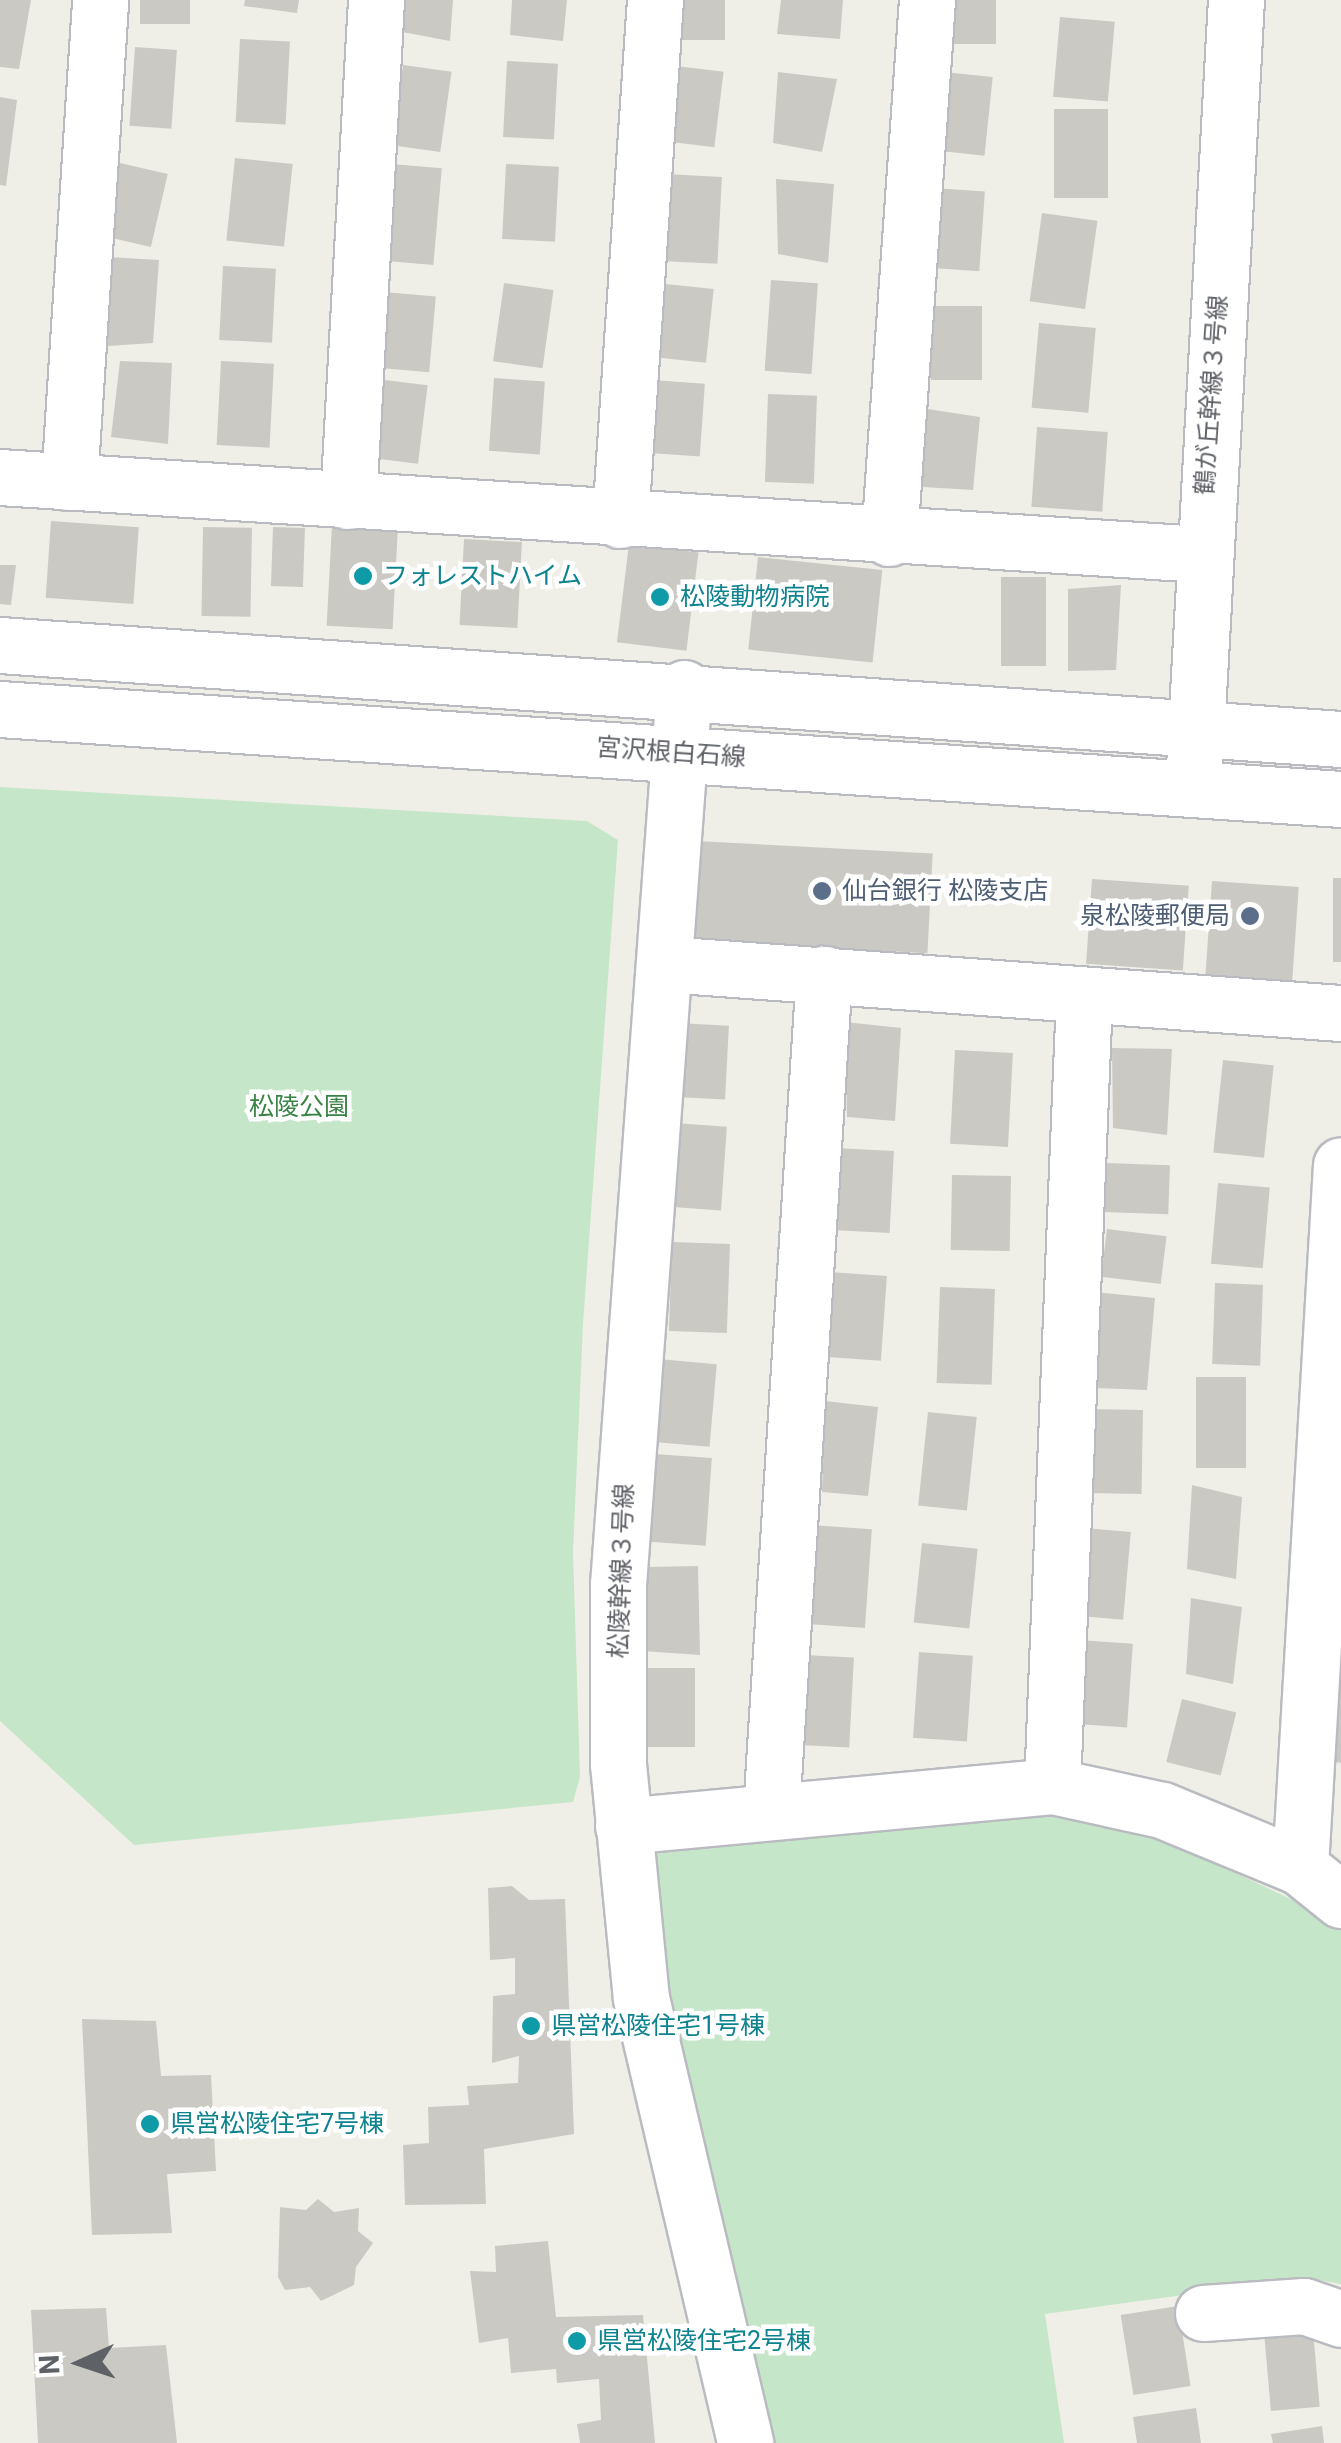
<!DOCTYPE html>
<html>
<head>
<meta charset="utf-8">
<style>
	body { margin:0 }
	#map { position:relative; width:1341px; height:2443px; overflow:hidden; background:#f0efe7; font-family:Roboto,"Noto Sans JP",sans-serif }
	div>[style] { position:absolute }
	.green>* { inset:0; background:#c5e6c8 }
	.building>* { inset:0; background:#cbc9c4; transform-origin:0 0 }
	.roads { filter:drop-shadow(2px 0 #b9bbc0) drop-shadow(-2px 0 #b9bbc0) drop-shadow(0 2px #b9bbc0) drop-shadow(0 -2px #b9bbc0) }
	.minor>* { height:55px; margin:-27.5px; padding:0 27.5px; transform-origin:27.5px; border-radius:27.5px; background:#fff }
	.dots>* { width:28px; height:28px; translate:-50% -50%; box-sizing:border-box; border:5px solid #fff; border-radius:50% }
	span { translate:-50% -50%; white-space:nowrap; text-align:center; line-height:1.15; -webkit-text-stroke:9px #fff; paint-order:stroke }
	.street-label { font-size:25px; color:#5e6166 }
	.culture-label { font-size:25px; color:#0d838f }
	.left { translate:0 -50%; text-align:left }
	.service-label { font-size:25px; color:#4e5e75 }
	.right { translate:-100% -50%; text-align:right }
	.park-label { font-size:25px; color:#398344 }
	.north { position:absolute; left:30px; top:2313px; width:100px; height:100px; -webkit-text-stroke:8px #fff; paint-order:stroke; rotate:267deg; font-size:28px; font-weight:700; line-height:40px; text-align:center; color:#5e6166 }
	.north::after { content:''; display:block; margin:auto; width:35px; height:45px; background:#5e6166; clip-path:polygon(50% 0,100% 100%,50% 72%,0 100%) }
</style>
</head>
<body>
<div id="map">
	<div class="green">
		<i style="clip-path:polygon(0 787px,587px 821px,618px 840px,583px 1324px,573px 1552px,580px 1777px,573px 1802px,134px 1845px,0 1721px)"></i>
		<i style="clip-path:polygon(1052px 1786px,1341px 1923px,1341px 2284px,1307px 2278px,1045px 2314px,1064px 2443px,748px 2443px,623px 1826px)"></i>
	</div>
	<div class="building">
		<i style="clip-path:polygon(0 0,31px 0,19px 69px,0 67px)"></i>
		<i style="left:140px;top:0;width:50px;height:24px"></i>
		<i style="clip-path:polygon(245px 0,299px 0,297px 13px,244px 6px)"></i>
		<i style="clip-path:polygon(398px 0,453px 0,450px 41px,397px 31px)"></i>
		<i style="clip-path:polygon(512px 0,567px 0,563px 41px,510px 35px)"></i>
		<i style="left:672px;top:0;width:53px;height:40px"></i>
		<i style="clip-path:polygon(781px 0,843px 0,840px 39px,777px 34px)"></i>
		<i style="left:943px;top:0;width:53px;height:44px"></i>
		<i style="left:1060px;top:17px;width:55px;height:80px;rotate:5deg"></i>
		<i style="left:240px;top:39px;width:50px;height:83px;rotate:3deg"></i>
		<i style="left:135px;top:47px;width:42px;height:79px;rotate:4deg"></i>
		<i style="left:507px;top:61px;width:51px;height:76px;rotate:3deg"></i>
		<i style="left:403px;top:65px;width:49px;height:81px;rotate:8deg"></i>
		<i style="left:668px;top:65px;width:56px;height:76px;rotate:7deg"></i>
		<i style="clip-path:polygon(778px 72px,837px 79px,822px 152px,773px 143px)"></i>
		<i style="left:944px;top:72px;width:49px;height:79px;rotate:6deg"></i>
		<i style="clip-path:polygon(0 97px,17px 100px,6px 186px,0 185px)"></i>
		<i style="left:1054px;top:109px;width:54px;height:89px"></i>
		<i style="left:235px;top:158px;width:58px;height:83px;rotate:6deg"></i>
		<i style="left:120px;top:163px;width:49px;height:75px;rotate:13deg"></i>
		<i style="left:392px;top:164px;width:50px;height:97px;rotate:5deg"></i>
		<i style="left:506px;top:164px;width:53px;height:75px;rotate:3deg"></i>
		<i style="left:666px;top:174px;width:56px;height:87px;rotate:3deg"></i>
		<i style="clip-path:polygon(776px 179px,834px 184px,828px 263px,778px 254px)"></i>
		<i style="left:934px;top:188px;width:51px;height:80px;rotate:4deg"></i>
		<i style="left:1042px;top:213px;width:56px;height:89px;rotate:8deg"></i>
		<i style="clip-path:polygon(109px 257px,159px 260px,153px 343px,108px 346px)"></i>
		<i style="left:223px;top:266px;width:53px;height:74px;rotate:3deg"></i>
		<i style="left:771px;top:280px;width:47px;height:91px;rotate:4deg"></i>
		<i style="left:504px;top:283px;width:50px;height:79px;rotate:8deg"></i>
		<i style="left:656px;top:283px;width:58px;height:74px;rotate:6deg"></i>
		<i style="left:384px;top:292px;width:52px;height:76px;rotate:5deg"></i>
		<i style="left:931px;top:306px;width:51px;height:74px"></i>
		<i style="left:1039px;top:323px;width:57px;height:85px;rotate:5deg"></i>
		<i style="clip-path:polygon(120px 361px,172px 363px,168px 444px,111px 437px)"></i>
		<i style="left:221px;top:361px;width:53px;height:84px;rotate:3deg"></i>
		<i style="left:494px;top:378px;width:51px;height:73px;rotate:4deg"></i>
		<i style="left:377px;top:379px;width:51px;height:79px;rotate:7deg"></i>
		<i style="left:652px;top:380px;width:53px;height:73px;rotate:4deg"></i>
		<i style="left:768px;top:394px;width:49px;height:88px;rotate:2deg"></i>
		<i style="clip-path:polygon(921px 408px,980px 417px,973px 490px,923px 487px)"></i>
		<i style="left:1037px;top:427px;width:71px;height:80px;rotate:4deg"></i>
		<i style="left:51px;top:521px;width:88px;height:77px;rotate:4deg"></i>
		<i style="left:332px;top:524px;width:66px;height:102px;rotate:3deg"></i>
		<i style="left:203px;top:527px;width:49px;height:89px;rotate:1deg"></i>
		<i style="left:273px;top:527px;width:32px;height:59px;rotate:2deg"></i>
		<i style="left:464px;top:539px;width:58px;height:86px;rotate:3deg"></i>
		<i style="left:629px;top:544px;width:70px;height:99px;rotate:7deg"></i>
		<i style="left:758px;top:557px;width:125px;height:93px;rotate:6deg"></i>
		<i style="clip-path:polygon(0 565px,16px 565px,11px 605px,0 604px)"></i>
		<i style="left:1001px;top:577px;width:45px;height:89px"></i>
		<i style="clip-path:polygon(1121px 585px,1116px 670px,1068px 671px,1068px 589px)"></i>
		<i style="left:696px;top:841px;width:237px;height:100px;rotate:3deg"></i>
		<i style="left:1333px;top:878px;width:8px;height:84px"></i>
		<i style="left:1092px;top:879px;width:97px;height:85px;rotate:4deg"></i>
		<i style="left:1212px;top:881px;width:87px;height:97px;rotate:4deg"></i>
		<i style="clip-path:polygon(845px 1022px,901px 1028px,895px 1121px,847px 1117px)"></i>
		<i style="left:678px;top:1023px;width:51px;height:74px;rotate:3deg"></i>
		<i style="clip-path:polygon(1112px 1048px,1172px 1049px,1167px 1135px,1113px 1128px)"></i>
		<i style="left:955px;top:1050px;width:58px;height:94px;rotate:3deg"></i>
		<i style="left:1223px;top:1060px;width:51px;height:93px;rotate:6deg"></i>
		<i style="left:675px;top:1123px;width:52px;height:84px;rotate:4deg"></i>
		<i style="left:836px;top:1148px;width:58px;height:82px;rotate:3deg"></i>
		<i style="left:1105px;top:1163px;width:65px;height:49px;rotate:2deg"></i>
		<i style="left:952px;top:1175px;width:59px;height:75px;rotate:1deg"></i>
		<i style="left:1218px;top:1183px;width:52px;height:81px;rotate:5deg"></i>
		<i style="left:1107px;top:1229px;width:60px;height:48px;rotate:7deg"></i>
		<i style="left:672px;top:1242px;width:58px;height:89px;rotate:2deg"></i>
		<i style="left:830px;top:1272px;width:57px;height:85px;rotate:4deg"></i>
		<i style="left:1215px;top:1283px;width:48px;height:81px;rotate:2deg"></i>
		<i style="left:940px;top:1287px;width:55px;height:96px;rotate:2deg"></i>
		<i style="clip-path:polygon(1094px 1292px,1155px 1298px,1147px 1390px,1095px 1388px)"></i>
		<i style="left:658px;top:1359px;width:59px;height:83px;rotate:5deg"></i>
		<i style="left:1196px;top:1377px;width:50px;height:91px"></i>
		<i style="clip-path:polygon(825px 1401px,878px 1407px,868px 1496px,822px 1492px)"></i>
		<i style="left:1088px;top:1409px;width:55px;height:84px;rotate:1deg"></i>
		<i style="left:928px;top:1412px;width:49px;height:94px;rotate:6deg"></i>
		<i style="left:655px;top:1454px;width:57px;height:88px;rotate:4deg"></i>
		<i style="clip-path:polygon(1192px 1485px,1242px 1497px,1236px 1579px,1187px 1569px)"></i>
		<i style="left:811px;top:1525px;width:61px;height:99px;rotate:4deg"></i>
		<i style="left:1085px;top:1528px;width:46px;height:88px;rotate:5deg"></i>
		<i style="left:922px;top:1543px;width:56px;height:80px;rotate:6deg"></i>
		<i style="clip-path:polygon(698px 1566px,700px 1655px,642px 1651px,646px 1567px)"></i>
		<i style="clip-path:polygon(1191px 1598px,1242px 1607px,1233px 1684px,1186px 1674px)"></i>
		<i style="left:1079px;top:1640px;width:54px;height:84px;rotate:4deg"></i>
		<i style="left:919px;top:1652px;width:54px;height:86px;rotate:4deg"></i>
		<i style="left:804px;top:1655px;width:50px;height:90px;rotate:3deg"></i>
		<i style="left:644px;top:1668px;width:51px;height:79px"></i>
		<i style="clip-path:polygon(1338px 1674px,1341px 1674px,1341px 1763px,1336px 1762px)"></i>
		<i style="left:1182px;top:1699px;width:56px;height:65px;rotate:14deg"></i>
		<i style="clip-path:polygon(512px 1886px,529px 1900px,565px 1899px,574px 2134px,484px 2149px,486px 2204px,405px 2205px,403px 2145px,429px 2143px,428px 2107px,469px 2105px,467px 2086px,518px 2083px,519px 2056px,492px 2063px,493px 1996px,515px 1994px,515px 1958px,490px 1960px,488px 1888px)"></i>
		<i style="clip-path:polygon(82px 2019px,156px 2021px,161px 2076px,211px 2075px,216px 2171px,167px 2174px,172px 2233px,92px 2235px)"></i>
		<i style="clip-path:polygon(318px 2199px,334px 2212px,359px 2208px,358px 2231px,373px 2243px,356px 2267px,354px 2285px,321px 2301px,310px 2287px,285px 2290px,278px 2277px,280px 2207px,306px 2210px)"></i>
		<i style="clip-path:polygon(548px 2241px,556px 2317px,643px 2315px,655px 2443px,580px 2443px,577px 2424px,601px 2420px,599px 2379px,557px 2383px,556px 2369px,511px 2373px,508px 2338px,479px 2343px,470px 2271px,496px 2272px,495px 2246px)"></i>
		<i style="left:1178px;top:2306px;width:81px;height:58px;rotate:81deg"></i>
		<i style="clip-path:polygon(106px 2308px,109px 2348px,166px 2345px,177px 2443px,38px 2443px,31px 2310px)"></i>
		<i style="left:1313px;top:2330px;width:77px;height:49px;rotate:85deg"></i>
		<i style="clip-path:polygon(1196px 2408px,1201px 2443px,1137px 2443px,1133px 2417px)"></i>
		<i style="clip-path:polygon(1322px 2426px,1324px 2443px,1273px 2443px,1271px 2434px)"></i>
	</div>
	<div class="roads">
		<div class="minor">
			<i style="left:0;top:477px;width:1204px;rotate:3.67deg"></i>
			<i style="left:69px;top:482px;width:483px;rotate:-86.3deg"></i>
			<i style="left:348px;top:501px;width:502px;rotate:-86.8deg"></i>
			<i style="left:620px;top:520px;width:521px;rotate:-86.15deg"></i>
			<i style="left:889px;top:538px;width:539px;rotate:-85.96deg"></i>
			<i style="left:0;top:645px;width:1344px;rotate:4.01deg"></i>
			<i style="left:684px;top:688px;width:898px;rotate:94.21deg"></i>
			<i style="left:618px;top:1584px;width:180px;rotate:90deg"></i>
			<i style="left:618px;top:1764px;width:235px;rotate:84.4deg"></i>
			<i style="left:641px;top:1998px;width:457px;rotate:76.8deg"></i>
			<i style="left:0;top:709px;width:1344px;rotate:3.84deg"></i>
			<i style="left:1194px;top:767px;width:768px;rotate:-86.87deg"></i>
			<i style="left:665px;top:964px;width:678px;rotate:4.15deg"></i>
			<i style="left:1052px;top:1786px;width:790px;rotate:-87.68deg"></i>
			<i style="left:771px;top:1811px;width:839px;rotate:-86.38deg"></i>
			<i style="left:623px;top:1826px;width:431px;rotate:-5.3deg"></i>
			<i style="left:1052px;top:1786px;width:113px;rotate:12.3deg"></i>
			<i style="left:1162px;top:1810px;width:149px;rotate:22.4deg"></i>
			<i style="left:1300px;top:1867px;width:703px;rotate:-86.66deg"></i>
			<i style="left:1300px;top:1867px;width:53px;rotate:38.8deg"></i>
			<i style="left:1203px;top:2313px;width:101px;rotate:-4deg"></i>
			<i style="left:1304px;top:2306px;width:39px;rotate:19deg"></i>
		</div>
	</div>
	<div class="dots">
		<i style="left:363px;top:576px;background:#0f9aa8"></i>
		<i style="left:660px;top:597px;background:#0f9aa8"></i>
		<i style="left:822px;top:891px;background:#5c6f8a"></i>
		<i style="left:1250px;top:916px;background:#5c6f8a"></i>
		<i style="left:531px;top:2026px;background:#0f9aa8"></i>
		<i style="left:150px;top:2124px;background:#0f9aa8"></i>
		<i style="left:577px;top:2341px;background:#0f9aa8"></i>
	</div>
	<div class="street-label">
		<span style="left:1212px;top:395px;rotate:-86deg">鶴が丘幹線３号線</span>
		<span style="left:671px;top:753px;rotate:4deg">宮沢根白石線</span>
		<span style="left:622px;top:1571px;rotate:-88deg">松陵幹線３号線</span>
	</div>
	<div class="culture-label">
		<span class="left" style="left:383px;top:576px">フォレストハイム</span>
		<span class="left" style="left:680px;top:597px">松陵動物病院</span>
		<span class="left" style="left:551px;top:2026px">県営松陵住宅1号棟</span>
		<span class="left" style="left:170px;top:2124px">県営松陵住宅7号棟</span>
		<span class="left" style="left:597px;top:2341px">県営松陵住宅2号棟</span>
	</div>
	<div class="service-label">
		<span class="left" style="left:842px;top:891px">仙台銀行 松陵支店</span>
		<span class="right" style="left:1230px;top:916px">泉松陵郵便局</span>
	</div>
	<div class="park-label">
		<span style="left:299px;top:1107px">松陵公園</span>
	</div>
	<div class="north">N</div>
</div>
</body>
</html>
